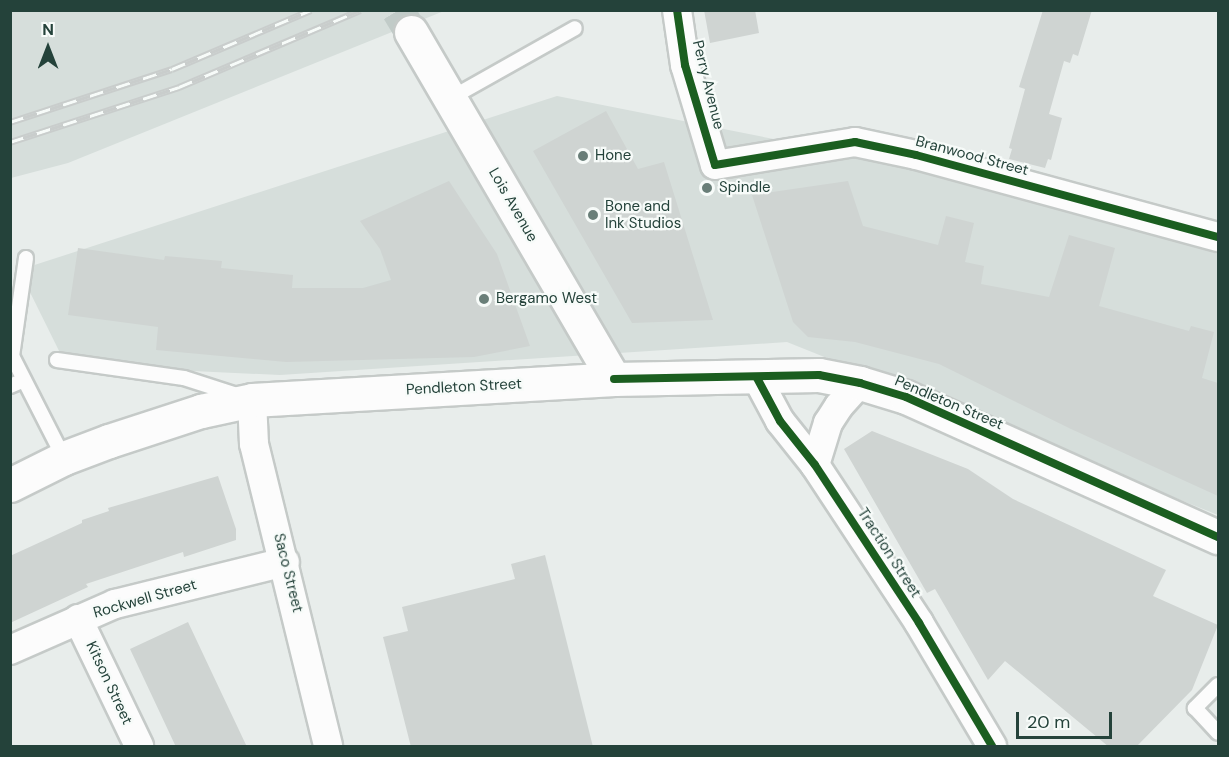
<!DOCTYPE html>
<html>
<head>
<meta charset="utf-8">
<style>
	body { margin:0 }
	#map { position:relative; width:1229px; height:757px; overflow:hidden; background:#e8edeb; font-family:"DM Sans",sans-serif }
	div>[style] { position:absolute }
	.built>* { inset:0; background:#d6dedb }
	.building>* { inset:0; background:#cfd4d2 }
	.tertiary-tunnel>* { height:33px; margin-top:-16.5px; transform-origin:0; background:repeating-linear-gradient(90deg,#c1cbc8 0 33px,transparent 0 49px) }
	.roads { filter:drop-shadow(2px 0 #c5cac8) drop-shadow(-2px 0 #c5cac8) drop-shadow(0 2px #c5cac8) drop-shadow(0 -2px #c5cac8) }
	.service>* { height:14px; margin:-7px; padding:0 7px; transform-origin:7px; border-radius:7px; background:#fcfcfc }
	.minor>* { height:28px; margin:-14px; padding:0 14px; transform-origin:14px; border-radius:14px; background:#fcfcfc }
	.tertiary>* { height:33px; margin:-16.5px; padding:0 16.5px; transform-origin:16.5px; border-radius:16.5px; background:#fcfcfc }
	.secondary>* { height:33px; margin:-16.5px; padding:0 16.5px; transform-origin:16.5px; border-radius:16.5px; background:#fcfcfc }
	.rail>* { height:7px; margin-top:-3.5px; transform-origin:0; background:repeating-linear-gradient(90deg,#f7fbf9 0 14px,#c9cdcc 0 28px); box-sizing:border-box; border-block:2px solid #c9cdcc }
	.cycleway>* { height:8px; margin:-4px; padding:0 4px; transform-origin:4px; border-radius:4px; background:#1b5e20 }
	.dots>* { width:16px; height:16px; translate:-50% -50%; box-sizing:border-box; border:3px solid #f7fbf9; border-radius:50% }
	span { translate:-50% -50%; white-space:nowrap; text-align:center; line-height:1.15; -webkit-text-stroke:4.5px #f7fbf9; paint-order:stroke }
	.street-label { font-size:15px; color:#24423a }
	.poi-label { font-size:15px; color:#24423a }
	.left { translate:0 -50%; text-align:left }
	.frame { position:absolute; inset:0; border:12px solid #24423a; pointer-events:none }
	.north { position:absolute; left:18px; top:18px; width:60px; height:60px; -webkit-text-stroke:4px #f7fbf9; paint-order:stroke; rotate:0deg; font-size:16px; font-weight:700; line-height:24px; text-align:center; color:#24423a }
	.north::after { content:''; display:block; margin:auto; width:21px; height:27px; background:#24423a; clip-path:polygon(50% 0,100% 100%,50% 72%,0 100%) }
	.scale { position:absolute; left:1016px; top:712px; width:96px; height:27px; box-sizing:border-box; border:3px solid #24423a; border-top:0; padding-left:8px; font-size:18px; line-height:21px; white-space:nowrap; color:#24423a; -webkit-text-stroke:4px #f7fbf9; paint-order:stroke }
</style>
</head>
<body>
<div id="map">
	<div class="built">
		<i style="clip-path:polygon(11px 11px,444px 11px,68px 163px,11px 178px)"></i>
		<i style="clip-path:polygon(557px 96px,985px 181px,1218px 254px,1218px 515px,787px 342px,280px 375px,66px 365px,19px 270px)"></i>
	</div>
	<div class="building">
		<i style="clip-path:polygon(704px 10px,755px 10px,759px 33px,710px 43px)"></i>
		<i style="clip-path:polygon(1043px 10px,1092px 10px,1078px 56px,1073px 54px,1070px 63px,1064px 61px,1049px 114px,1062px 118px,1051px 160px,1048px 159px,1045px 168px,1009px 159px,1012px 149px,1009px 148px,1025px 89px,1019px 87px)"></i>
		<i style="clip-path:polygon(606px 111px,638px 169px,664px 162px,713px 320px,632px 323px,533px 151px)"></i>
		<i style="clip-path:polygon(449px 181px,497px 254px,530px 346px,474px 357px,286px 362px,156px 350px,158px 327px,68px 315px,78px 248px,164px 260px,165px 256px,222px 261px,221px 268px,293px 275px,292px 288px,363px 288px,391px 280px,380px 249px,360px 221px)"></i>
		<i style="clip-path:polygon(848px 181px,863px 226px,938px 245px,946px 216px,974px 223px,965px 262px,984px 266px,981px 284px,1049px 297px,1069px 235px,1115px 248px,1099px 306px,1189px 331px,1191px 326px,1214px 332px,1202px 378px,1218px 383px,1218px 496px,1071px 429px,939px 364px,855px 342px,808px 337px,793px 322px,752px 195px)"></i>
		<i style="clip-path:polygon(872px 431px,968px 469px,1013px 499px,1166px 570px,1153px 596px,1218px 625px,1192px 690px,1136px 747px,1109px 747px,1005px 661px,988px 680px,935px 589px,927px 593px,844px 449px)"></i>
		<i style="clip-path:polygon(218px 476px,236px 529px,236px 540px,184px 557px,183px 552px,86px 584px,88px 587px,10px 623px,10px 556px,82px 523px,82px 520px,109px 511px,108px 508px)"></i>
		<i style="clip-path:polygon(545px 555px,593px 747px,411px 747px,383px 637px,408px 631px,402px 607px,515px 579px,511px 564px)"></i>
		<i style="clip-path:polygon(188px 622px,212px 673px,247px 747px,176px 747px,130px 649px)"></i>
	</div>
	<div class="tertiary-tunnel">
		<i style="left:398px;top:10px;width:26px;rotate:59deg"></i>
	</div>
	<div class="roads">
		<div class="service">
			<i style="left:451px;top:98px;width:142px;rotate:-29.4deg"></i>
			<i style="left:26px;top:258px;width:99px;rotate:98.1deg"></i>
			<i style="left:12px;top:356px;width:114px;rotate:63deg"></i>
			<i style="left:57px;top:360px;width:128px;rotate:8.1deg"></i>
			<i style="left:184px;top:378px;width:56px;rotate:17.8deg"></i>
			<i style="left:10px;top:386px;width:15px;rotate:-23deg"></i>
			<i style="left:1218px;top:685px;width:33px;rotate:135deg"></i>
			<i style="left:1195px;top:708px;width:34px;rotate:47deg"></i>
		</div>
		<div class="minor">
			<i style="left:677px;top:10px;width:56px;rotate:81.7deg"></i>
			<i style="left:685px;top:65px;width:104px;rotate:73.3deg"></i>
			<i style="left:715px;top:165px;width:142px;rotate:-9.3deg"></i>
			<i style="left:855px;top:142px;width:62px;rotate:12deg"></i>
			<i style="left:916px;top:155px;width:313px;rotate:15.2deg"></i>
			<i style="left:757px;top:378px;width:49px;rotate:61.9deg"></i>
			<i style="left:780px;top:421px;width:56px;rotate:51.5deg"></i>
			<i style="left:815px;top:465px;width:189px;rotate:56.6deg"></i>
			<i style="left:919px;top:623px;width:143px;rotate:59.3deg"></i>
			<i style="left:252px;top:400px;width:44px;rotate:87.4deg"></i>
			<i style="left:254px;top:444px;width:311px;rotate:76.2deg"></i>
			<i style="left:815px;top:465px;width:44px;rotate:-72.8deg"></i>
			<i style="left:828px;top:423px;width:20px;rotate:-57deg"></i>
			<i style="left:839px;top:406px;width:31px;rotate:-48deg"></i>
			<i style="left:78px;top:619px;width:141px;rotate:64.3deg"></i>
			<i style="left:10px;top:650px;width:115px;rotate:-23.7deg"></i>
			<i style="left:115px;top:604px;width:175px;rotate:-13.9deg"></i>
		</div>
		<div class="tertiary">
			<i style="left:411px;top:32px;width:402px;rotate:59.7deg"></i>
		</div>
		<div class="secondary">
			<i style="left:10px;top:485px;width:60px;rotate:-26.6deg"></i>
			<i style="left:64px;top:458px;width:48px;rotate:-20.7deg"></i>
			<i style="left:109px;top:441px;width:97px;rotate:-18.1deg"></i>
			<i style="left:201px;top:411px;width:52px;rotate:-12.2deg"></i>
			<i style="left:252px;top:400px;width:363px;rotate:-3.3deg"></i>
			<i style="left:614px;top:379px;width:205px;rotate:-1.1deg"></i>
			<i style="left:819px;top:375px;width:42px;rotate:11deg"></i>
			<i style="left:860px;top:383px;width:48px;rotate:16.9deg"></i>
			<i style="left:906px;top:397px;width:342px;rotate:24.2deg"></i>
		</div>
	</div>
	<div class="rail">
		<i style="left:10px;top:122px;width:170px;rotate:-18.1deg"></i>
		<i style="left:172px;top:69px;width:151px;rotate:-23deg"></i>
		<i style="left:10px;top:142px;width:178px;rotate:-18deg"></i>
		<i style="left:179px;top:87px;width:197px;rotate:-23deg"></i>
	</div>
	<div class="cycleway">
		<i style="left:677px;top:10px;width:56px;rotate:81.7deg"></i>
		<i style="left:685px;top:65px;width:104px;rotate:73.3deg"></i>
		<i style="left:715px;top:165px;width:142px;rotate:-9.3deg"></i>
		<i style="left:855px;top:142px;width:62px;rotate:12deg"></i>
		<i style="left:916px;top:155px;width:313px;rotate:15.2deg"></i>
		<i style="left:757px;top:378px;width:49px;rotate:61.9deg"></i>
		<i style="left:780px;top:421px;width:56px;rotate:51.5deg"></i>
		<i style="left:815px;top:465px;width:189px;rotate:56.6deg"></i>
		<i style="left:919px;top:623px;width:143px;rotate:59.3deg"></i>
		<i style="left:614px;top:379px;width:205px;rotate:-1.1deg"></i>
		<i style="left:819px;top:375px;width:42px;rotate:11deg"></i>
		<i style="left:860px;top:383px;width:48px;rotate:16.9deg"></i>
		<i style="left:906px;top:397px;width:342px;rotate:24.2deg"></i>
	</div>
	<div class="dots">
		<i style="left:583px;top:156px;background:#697e78"></i>
		<i style="left:707px;top:188px;background:#697e78"></i>
		<i style="left:593px;top:215px;background:#697e78"></i>
		<i style="left:484px;top:299px;background:#697e78"></i>
	</div>
	<div class="street-label">
		<span style="left:708px;top:85px;rotate:76deg">Perry Avenue</span>
		<span style="left:972px;top:156px;rotate:15deg">Branwood Street</span>
		<span style="left:513px;top:205px;rotate:60deg">Lois Avenue</span>
		<span style="left:464px;top:387px;rotate:-3deg">Pendleton Street</span>
		<span style="left:949px;top:403px;rotate:23deg">Pendleton Street</span>
		<span style="left:889px;top:553px;rotate:57deg">Traction Street</span>
		<span style="left:288px;top:573px;rotate:76deg">Saco Street</span>
		<span style="left:145px;top:599px;rotate:-16deg">Rockwell Street</span>
		<span style="left:109px;top:683px;rotate:65deg">Kitson Street</span>
	</div>
	<div class="poi-label">
		<span class="left" style="left:595px;top:156px">Hone</span>
		<span class="left" style="left:719px;top:188px">Spindle</span>
		<span class="left" style="left:605px;top:215px">Bone and<br>Ink Studios</span>
		<span class="left" style="left:496px;top:299px">Bergamo West</span>
	</div>
	<div class="frame"></div>
	<div class="north">N</div>
	<div class="scale">20 m</div>
</div>
</body>
</html>
